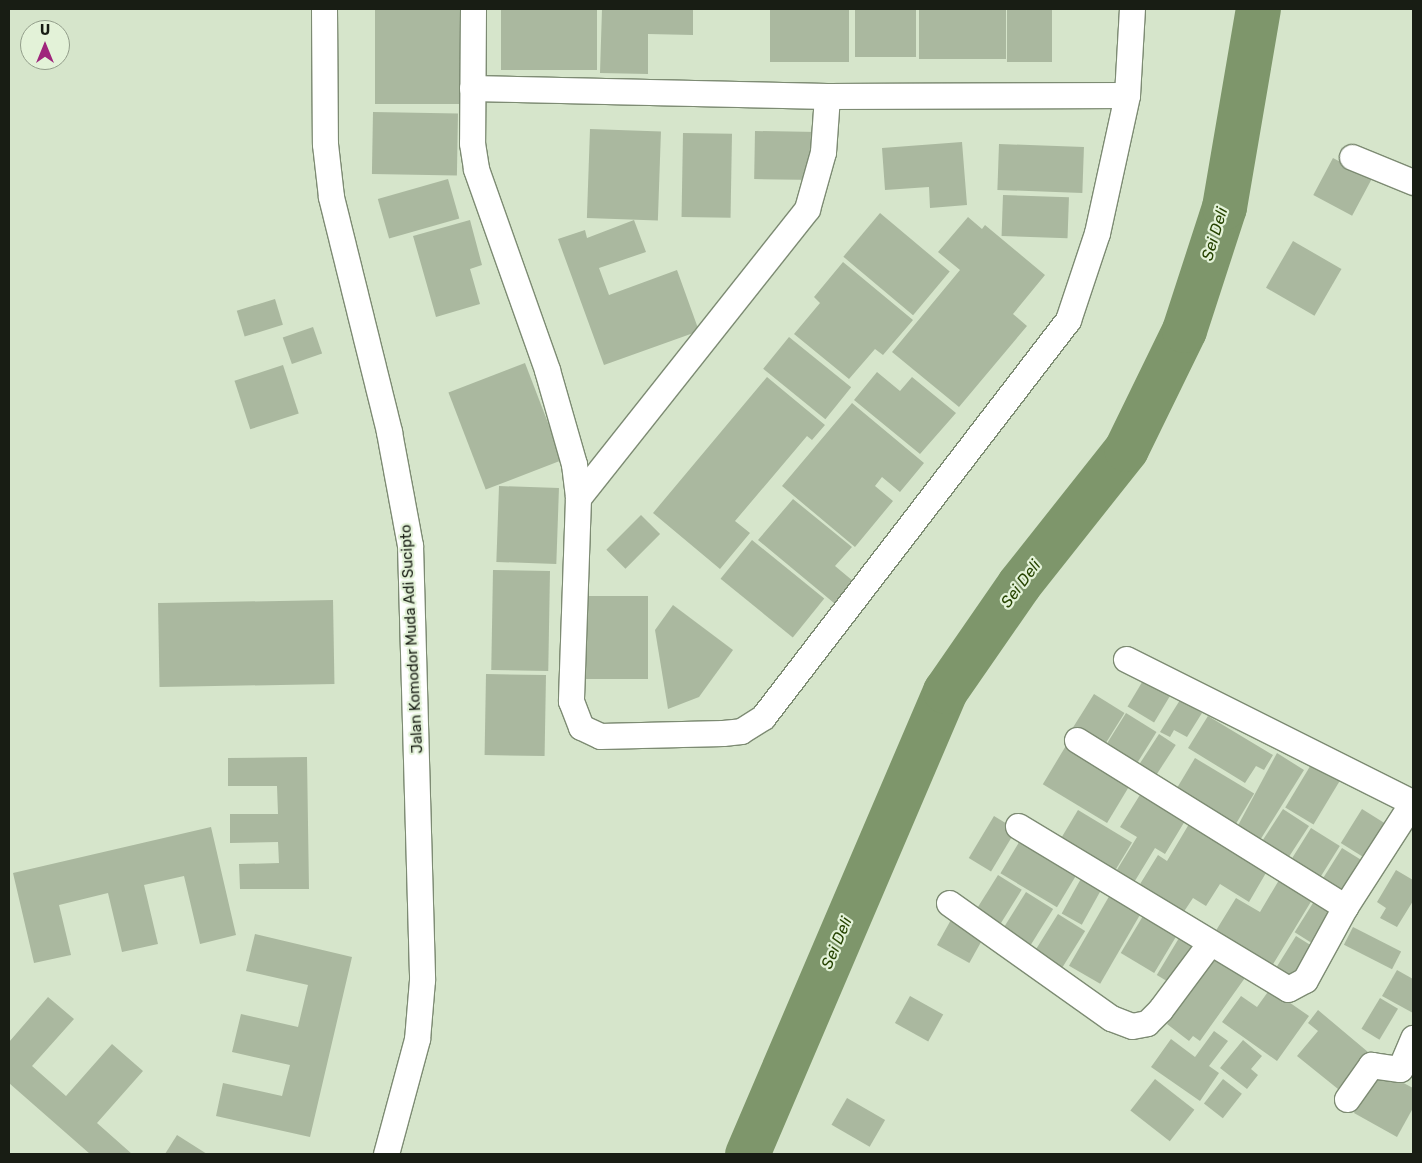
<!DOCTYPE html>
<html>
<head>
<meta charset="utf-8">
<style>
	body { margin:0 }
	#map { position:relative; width:1422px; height:1163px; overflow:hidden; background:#d6e5cb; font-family:Rubik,sans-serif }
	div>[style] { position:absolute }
	.river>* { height:45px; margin:-22.5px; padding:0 22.5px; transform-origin:22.5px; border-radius:22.5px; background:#7e966b }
	.building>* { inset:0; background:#aab89f; transform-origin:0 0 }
	.roads { filter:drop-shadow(1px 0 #7d8b73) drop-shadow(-1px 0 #7d8b73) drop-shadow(0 1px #7d8b73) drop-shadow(0 -1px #7d8b73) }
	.street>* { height:25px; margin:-12.5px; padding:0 12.5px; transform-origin:12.5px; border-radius:12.5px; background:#fff }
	span { translate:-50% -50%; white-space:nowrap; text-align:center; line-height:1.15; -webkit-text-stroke:4.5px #e3f2d8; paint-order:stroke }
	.street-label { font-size:15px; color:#181d14 }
	.water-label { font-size:16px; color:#264300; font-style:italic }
	.frame { position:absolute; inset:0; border:10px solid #181d14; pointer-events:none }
	.north { position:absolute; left:20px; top:20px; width:50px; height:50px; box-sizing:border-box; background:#e3f2d8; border:1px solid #929d8a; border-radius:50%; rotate:0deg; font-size:14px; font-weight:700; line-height:20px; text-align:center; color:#181d14 }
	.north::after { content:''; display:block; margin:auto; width:18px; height:22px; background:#9f257c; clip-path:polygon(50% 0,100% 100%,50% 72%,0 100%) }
</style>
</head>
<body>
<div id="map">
	<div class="river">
		<i style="left:747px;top:1154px;width:504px;rotate:-66.85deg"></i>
		<i style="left:945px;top:691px;width:130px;rotate:-55.3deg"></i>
		<i style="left:1019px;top:584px;width:172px;rotate:-51.6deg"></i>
		<i style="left:1126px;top:449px;width:132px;rotate:-64deg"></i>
		<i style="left:1184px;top:330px;width:129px;rotate:-72deg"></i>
		<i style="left:1224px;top:207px;width:201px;rotate:-80.3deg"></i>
	</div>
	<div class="building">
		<i style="left:375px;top:9px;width:86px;height:95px"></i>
		<i style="left:501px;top:9px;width:96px;height:61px"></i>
		<i style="clip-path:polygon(602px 9px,693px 9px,693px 35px,648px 34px,648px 74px,600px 73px)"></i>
		<i style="left:770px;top:9px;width:79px;height:53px"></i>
		<i style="left:855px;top:9px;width:61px;height:48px"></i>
		<i style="left:919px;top:9px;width:87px;height:50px"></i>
		<i style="left:1007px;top:9px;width:45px;height:53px"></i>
		<i style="left:373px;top:112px;width:85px;height:62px;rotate:1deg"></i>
		<i style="left:590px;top:129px;width:71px;height:89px;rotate:2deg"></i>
		<i style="left:755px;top:131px;width:63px;height:48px;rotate:1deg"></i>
		<i style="left:683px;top:133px;width:49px;height:84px;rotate:1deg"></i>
		<i style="clip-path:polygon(962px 142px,967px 205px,930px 208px,929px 187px,885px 190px,882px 148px)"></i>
		<i style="left:999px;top:144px;width:85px;height:46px;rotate:2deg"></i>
		<i style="left:1333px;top:158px;width:44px;height:42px;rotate:28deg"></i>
		<i style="left:448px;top:179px;width:41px;height:73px;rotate:74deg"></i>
		<i style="left:1003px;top:195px;width:66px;height:41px;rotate:2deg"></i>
		<i style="left:880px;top:213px;width:91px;height:57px;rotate:40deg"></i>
		<i style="clip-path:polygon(968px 217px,982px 229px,985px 225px,1045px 275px,1013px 314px,1027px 326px,959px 407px,892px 352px,960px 270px,938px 252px)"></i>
		<i style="clip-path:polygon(470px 220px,482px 265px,470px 269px,480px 304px,436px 317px,413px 236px)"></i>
		<i style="clip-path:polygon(634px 220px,646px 252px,599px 268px,609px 295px,677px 270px,699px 331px,604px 365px,558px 239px,585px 230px,587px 238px)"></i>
		<i style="left:1293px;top:241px;width:56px;height:54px;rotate:30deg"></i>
		<i style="clip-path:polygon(843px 262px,913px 320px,883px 355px,875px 349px,849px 379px,794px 334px,820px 303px,814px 297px)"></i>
		<i style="left:275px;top:299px;width:27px;height:40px;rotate:73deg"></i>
		<i style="left:313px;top:327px;width:28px;height:32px;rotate:71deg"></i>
		<i style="left:789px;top:337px;width:80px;height:41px;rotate:39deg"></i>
		<i style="left:525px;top:363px;width:104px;height:82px;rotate:69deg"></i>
		<i style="left:283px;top:365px;width:51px;height:51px;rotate:72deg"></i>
		<i style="clip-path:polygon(877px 372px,900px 391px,912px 377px,956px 413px,920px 454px,854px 400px)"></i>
		<i style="clip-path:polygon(767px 377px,825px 425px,812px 440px,807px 436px,735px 521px,750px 533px,720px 569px,653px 513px)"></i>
		<i style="clip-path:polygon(852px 403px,924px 463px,900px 492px,882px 477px,875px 486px,893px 501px,855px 547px,782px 486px)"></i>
		<i style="left:499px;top:486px;width:60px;height:76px;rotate:2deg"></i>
		<i style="clip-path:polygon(793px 499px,852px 547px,835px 566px,853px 581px,834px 603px,758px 540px)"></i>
		<i style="left:641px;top:515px;width:27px;height:49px;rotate:45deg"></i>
		<i style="left:752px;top:540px;width:93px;height:50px;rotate:39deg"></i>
		<i style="left:493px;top:570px;width:57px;height:100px;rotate:1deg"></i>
		<i style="left:648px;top:596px;width:83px;height:65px;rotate:90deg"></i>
		<i style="left:333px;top:600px;width:84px;height:175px;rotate:89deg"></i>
		<i style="clip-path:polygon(673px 605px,733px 650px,699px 697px,668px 709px,655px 630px)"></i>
		<i style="left:486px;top:674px;width:60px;height:81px;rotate:1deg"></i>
		<i style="left:1144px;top:679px;width:31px;height:32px;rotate:31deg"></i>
		<i style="left:1094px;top:694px;width:36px;height:39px;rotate:32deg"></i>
		<i style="clip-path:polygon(1180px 700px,1202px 713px,1187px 737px,1174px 730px,1170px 737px,1160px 732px)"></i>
		<i style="left:1126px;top:713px;width:36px;height:41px;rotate:32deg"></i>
		<i style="clip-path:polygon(1208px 716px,1273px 755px,1264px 770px,1256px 766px,1245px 783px,1188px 748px)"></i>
		<i style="left:1159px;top:734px;width:20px;height:43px;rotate:33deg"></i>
		<i style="left:1067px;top:744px;width:75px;height:47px;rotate:31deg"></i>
		<i style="clip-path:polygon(1277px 753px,1304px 770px,1257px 845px,1235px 831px)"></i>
		<i style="clip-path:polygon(307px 757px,309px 889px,240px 889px,239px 864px,279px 863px,278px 842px,230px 843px,230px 814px,278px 814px,277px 786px,228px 786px,228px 758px)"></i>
		<i style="left:1195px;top:758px;width:69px;height:44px;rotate:31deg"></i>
		<i style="left:1312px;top:763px;width:33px;height:52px;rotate:31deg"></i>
		<i style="clip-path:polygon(1143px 790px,1188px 816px,1165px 854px,1155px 848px,1130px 889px,1112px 878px,1137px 837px,1120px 827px)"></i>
		<i style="left:1283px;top:809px;width:31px;height:46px;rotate:33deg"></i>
		<i style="left:1362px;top:809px;width:34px;height:40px;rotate:32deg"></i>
		<i style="left:1078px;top:810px;width:63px;height:41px;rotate:31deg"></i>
		<i style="left:994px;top:816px;width:26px;height:49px;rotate:31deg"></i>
		<i style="clip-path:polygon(1192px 819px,1270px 866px,1249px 902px,1220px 884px,1206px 906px,1193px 898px,1181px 916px,1137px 889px,1158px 855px,1167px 861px)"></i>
		<i style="clip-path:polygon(211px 827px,236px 935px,200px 944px,184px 876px,144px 885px,158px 944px,122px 952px,108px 893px,59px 905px,71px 955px,34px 963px,13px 873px)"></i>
		<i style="left:1311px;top:828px;width:34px;height:46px;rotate:32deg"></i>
		<i style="left:1021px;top:839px;width:66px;height:40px;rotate:31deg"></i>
		<i style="left:1342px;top:848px;width:28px;height:44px;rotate:32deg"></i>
		<i style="clip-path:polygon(1396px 870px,1413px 880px,1413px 901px,1397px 927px,1380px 918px,1386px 908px,1377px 902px)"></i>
		<i style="left:998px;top:875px;width:28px;height:47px;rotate:32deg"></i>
		<i style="left:1083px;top:875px;width:23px;height:44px;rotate:29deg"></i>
		<i style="clip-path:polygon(1282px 875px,1315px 895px,1269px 971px,1212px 937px,1236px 898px,1260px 912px)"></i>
		<i style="left:1026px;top:892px;width:32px;height:48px;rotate:32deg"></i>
		<i style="left:1111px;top:893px;width:36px;height:84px;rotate:30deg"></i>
		<i style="left:1318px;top:895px;width:28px;height:44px;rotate:32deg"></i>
		<i style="left:1146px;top:911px;width:39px;height:49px;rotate:31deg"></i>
		<i style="left:1058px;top:914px;width:32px;height:49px;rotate:32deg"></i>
		<i style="left:952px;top:918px;width:37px;height:31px;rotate:29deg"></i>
		<i style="left:1353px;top:927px;width:54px;height:20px;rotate:27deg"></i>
		<i style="left:1182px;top:933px;width:23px;height:49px;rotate:31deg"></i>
		<i style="clip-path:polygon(255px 934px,352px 957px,310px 1137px,216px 1116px,223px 1083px,282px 1096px,290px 1065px,232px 1052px,241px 1014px,298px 1027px,308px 985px,246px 971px)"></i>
		<i style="left:1296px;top:936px;width:25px;height:41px;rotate:32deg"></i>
		<i style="clip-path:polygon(1217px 953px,1247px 975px,1200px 1041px,1193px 1036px,1189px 1041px,1167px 1024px)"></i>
		<i style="clip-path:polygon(1397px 970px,1413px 979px,1413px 1013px,1382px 996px)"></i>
		<i style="clip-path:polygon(1270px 989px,1309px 1016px,1277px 1061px,1222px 1022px,1241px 996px,1257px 1007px)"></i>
		<i style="left:910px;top:996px;width:38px;height:31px;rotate:29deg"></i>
		<i style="clip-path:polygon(48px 997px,74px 1019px,32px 1066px,66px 1096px,112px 1044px,143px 1071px,97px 1123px,132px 1154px,90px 1154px,9px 1083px,9px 1042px)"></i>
		<i style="left:1380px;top:998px;width:21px;height:36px;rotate:31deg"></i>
		<i style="clip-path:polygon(1318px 1010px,1368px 1052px,1338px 1089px,1297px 1056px,1318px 1031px,1308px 1023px)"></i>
		<i style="clip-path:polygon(1214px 1031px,1228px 1041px,1209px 1066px,1219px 1073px,1200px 1101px,1151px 1067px,1171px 1039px,1195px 1057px)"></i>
		<i style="clip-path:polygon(1243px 1040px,1262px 1056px,1251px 1069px,1258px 1075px,1247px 1089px,1220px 1068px)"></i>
		<i style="clip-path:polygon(1377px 1069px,1413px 1088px,1413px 1108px,1397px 1137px,1354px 1113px)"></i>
		<i style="left:1155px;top:1079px;width:50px;height:40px;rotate:38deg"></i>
		<i style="left:1223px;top:1079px;width:24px;height:31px;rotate:38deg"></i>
		<i style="left:847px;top:1098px;width:44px;height:31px;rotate:30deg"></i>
		<i style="clip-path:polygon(177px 1135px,207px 1154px,165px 1154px)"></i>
	</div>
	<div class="roads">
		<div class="street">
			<i style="left:324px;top:9px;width:135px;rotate:89.6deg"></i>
			<i style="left:325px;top:144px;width:53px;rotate:83.5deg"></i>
			<i style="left:331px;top:197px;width:242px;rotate:76.1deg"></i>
			<i style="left:389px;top:432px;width:115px;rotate:79.5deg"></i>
			<i style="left:410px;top:545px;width:435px;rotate:88.4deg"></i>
			<i style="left:422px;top:980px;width:59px;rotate:94.8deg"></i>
			<i style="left:417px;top:1039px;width:119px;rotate:105.1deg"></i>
			<i style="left:473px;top:9px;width:134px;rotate:90.4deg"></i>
			<i style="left:472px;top:143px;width:26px;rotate:81deg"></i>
			<i style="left:476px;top:169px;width:213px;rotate:70.5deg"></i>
			<i style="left:547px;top:370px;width:98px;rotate:74deg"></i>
			<i style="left:574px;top:464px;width:34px;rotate:83deg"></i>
			<i style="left:578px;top:498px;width:203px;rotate:92deg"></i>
			<i style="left:571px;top:701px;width:28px;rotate:69deg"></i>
			<i style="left:581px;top:727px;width:21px;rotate:25deg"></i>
			<i style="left:600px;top:736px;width:123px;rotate:-1.4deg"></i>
			<i style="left:723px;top:733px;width:18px;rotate:-6deg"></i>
			<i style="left:741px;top:731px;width:26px;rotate:-32deg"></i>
			<i style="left:763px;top:717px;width:501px;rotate:-52.47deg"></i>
			<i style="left:1068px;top:320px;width:92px;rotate:-71.6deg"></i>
			<i style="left:1097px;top:233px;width:141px;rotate:-77.7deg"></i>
			<i style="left:1127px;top:95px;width:86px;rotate:-86.7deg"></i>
			<i style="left:472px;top:88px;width:355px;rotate:1.3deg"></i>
			<i style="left:827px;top:96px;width:300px;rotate:-0.2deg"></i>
			<i style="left:1352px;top:157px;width:66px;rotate:22.3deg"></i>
			<i style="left:578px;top:498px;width:369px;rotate:-51.6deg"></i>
			<i style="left:807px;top:209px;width:59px;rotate:-74.3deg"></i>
			<i style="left:823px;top:152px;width:56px;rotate:-85.9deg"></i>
			<i style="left:1126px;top:659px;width:321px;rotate:26.6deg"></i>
			<i style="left:1077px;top:740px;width:316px;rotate:31.9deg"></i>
			<i style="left:1018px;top:826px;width:315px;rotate:31.1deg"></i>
			<i style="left:1288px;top:989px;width:19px;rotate:-28deg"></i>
			<i style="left:1305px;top:980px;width:83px;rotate:-61.3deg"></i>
			<i style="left:1345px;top:907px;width:124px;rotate:-57.2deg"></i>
			<i style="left:949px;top:903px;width:199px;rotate:35.4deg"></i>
			<i style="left:1111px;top:1018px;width:22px;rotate:21deg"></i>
			<i style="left:1132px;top:1026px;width:15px;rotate:-11deg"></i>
			<i style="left:1147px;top:1023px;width:18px;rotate:-45deg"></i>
			<i style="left:1160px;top:1010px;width:84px;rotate:-53.3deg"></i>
			<i style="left:1347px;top:1099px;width:42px;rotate:-54.8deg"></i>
			<i style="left:1371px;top:1065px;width:29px;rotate:8deg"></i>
			<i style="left:1400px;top:1069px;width:34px;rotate:-67deg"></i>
		</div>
	</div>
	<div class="street-label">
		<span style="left:412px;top:639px;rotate:-93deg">Jalan Komodor Muda Adi Sucipto</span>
	</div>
	<div class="water-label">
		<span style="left:1215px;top:234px;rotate:-73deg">Sei Deli</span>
		<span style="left:1021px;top:584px;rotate:-53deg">Sei Deli</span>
		<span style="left:837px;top:943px;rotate:-67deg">Sei Deli</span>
	</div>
	<div class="frame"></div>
	<div class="north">U</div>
</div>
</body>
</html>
